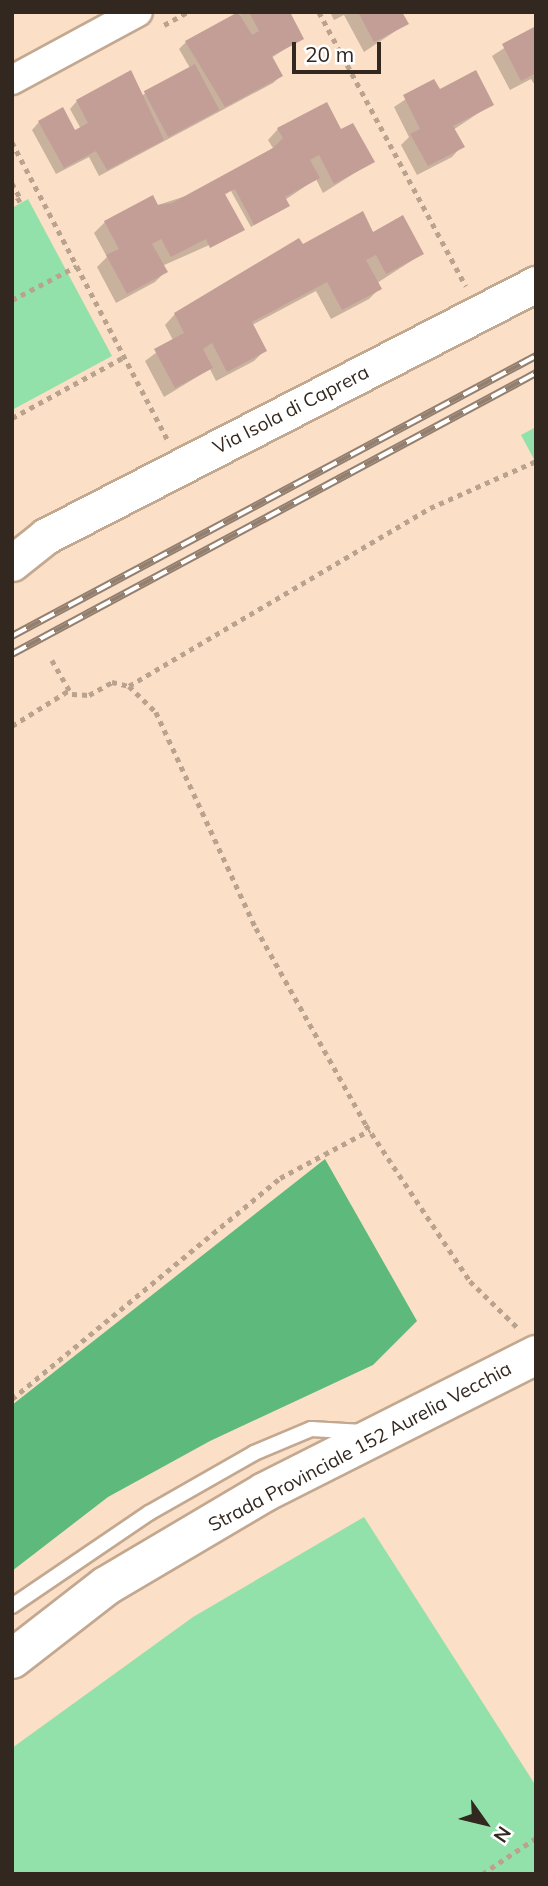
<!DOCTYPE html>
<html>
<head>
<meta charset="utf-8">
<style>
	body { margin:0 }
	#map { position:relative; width:548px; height:1886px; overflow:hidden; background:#fbdfc6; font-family:Mulish,sans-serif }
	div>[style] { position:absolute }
	.green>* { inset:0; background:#93e1aa }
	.forest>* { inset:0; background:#5eba7c }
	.shadow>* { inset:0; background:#0003 }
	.building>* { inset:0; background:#c39e97; transform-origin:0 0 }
	.path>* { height:4.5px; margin-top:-2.25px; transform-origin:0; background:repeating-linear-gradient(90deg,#b9a38f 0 5px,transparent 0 10px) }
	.roads { filter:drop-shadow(2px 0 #c3a890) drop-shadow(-2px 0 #c3a890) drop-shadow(0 2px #c3a890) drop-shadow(0 -2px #c3a890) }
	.service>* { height:14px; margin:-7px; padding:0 7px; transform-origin:7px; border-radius:7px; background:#fff }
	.minor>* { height:28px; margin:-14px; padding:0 14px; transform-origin:14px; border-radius:14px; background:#fff }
	.tertiary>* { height:35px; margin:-17.5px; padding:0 17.5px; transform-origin:17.5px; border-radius:17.5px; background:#fff }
	.secondary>* { height:38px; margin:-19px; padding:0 19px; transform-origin:19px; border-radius:19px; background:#fff }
	.rail>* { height:8px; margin-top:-4px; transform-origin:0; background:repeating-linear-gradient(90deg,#fff 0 16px,#937f6f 0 32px); box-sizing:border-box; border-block:2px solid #937f6f }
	span { translate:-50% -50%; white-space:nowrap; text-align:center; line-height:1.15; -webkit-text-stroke:6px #fff; paint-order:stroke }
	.street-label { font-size:19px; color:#33281f }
	.frame { position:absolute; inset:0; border:14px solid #33281f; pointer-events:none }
	.north { position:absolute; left:450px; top:1788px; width:70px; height:70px; -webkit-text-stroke:5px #fff; paint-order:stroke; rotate:124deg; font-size:19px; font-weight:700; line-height:28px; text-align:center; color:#33281f }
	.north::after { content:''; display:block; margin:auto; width:24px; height:32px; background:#33281f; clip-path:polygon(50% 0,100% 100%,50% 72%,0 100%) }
	.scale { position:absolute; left:292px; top:42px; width:89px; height:32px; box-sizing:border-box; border:4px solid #33281f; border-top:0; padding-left:9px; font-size:21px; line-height:24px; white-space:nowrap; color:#33281f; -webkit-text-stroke:5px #fff; paint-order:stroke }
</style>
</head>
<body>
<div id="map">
	<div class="green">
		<i style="clip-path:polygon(28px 199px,112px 356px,12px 410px,12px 208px)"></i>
		<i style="clip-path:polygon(536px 427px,536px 463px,521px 435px)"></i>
		<i style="clip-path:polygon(364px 1517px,536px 1786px,536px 1874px,12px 1874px,12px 1748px,193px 1617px)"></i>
	</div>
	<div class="forest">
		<i style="clip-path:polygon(325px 1159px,417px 1321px,373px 1365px,210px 1441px,108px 1497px,12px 1571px,12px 1405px)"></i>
	</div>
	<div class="shadow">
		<i style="clip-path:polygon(245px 12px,288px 12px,302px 38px,271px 58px,281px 76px,273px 83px,99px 176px,89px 157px,56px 174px,32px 130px,39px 122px,74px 132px,81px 129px,70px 109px,77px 101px,141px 96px,190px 68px,179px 49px,186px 42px)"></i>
		<i style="clip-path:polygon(330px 12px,400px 12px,406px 24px,364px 52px,344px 15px,334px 20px)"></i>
		<i style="clip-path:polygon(533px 29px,536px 87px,531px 79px,510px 90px,492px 56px)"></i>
		<i style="clip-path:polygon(433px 81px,439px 92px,492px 104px,453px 130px,462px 146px,452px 157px,417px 175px,401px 145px,409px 137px,394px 107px)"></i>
		<i style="clip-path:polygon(278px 129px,340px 132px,372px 162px,323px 193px,316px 179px,285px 200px,284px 209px,251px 227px,231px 191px,224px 195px,243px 230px,162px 266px,165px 272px,155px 282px,116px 303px,97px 267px,107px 257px,94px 233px,105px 222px,192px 194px,254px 161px,273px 148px,268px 140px)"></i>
		<i style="clip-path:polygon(372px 234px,422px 254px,377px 283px,380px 288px,369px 299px,331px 319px,316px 291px,252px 325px,265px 350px,254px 361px,216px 381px,210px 369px,164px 397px,145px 361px,173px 340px,165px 325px,175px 314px,302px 246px)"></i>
	</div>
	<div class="building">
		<i style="clip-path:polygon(238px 12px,252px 35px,259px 31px,249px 12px,290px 12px,304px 39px,272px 56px,283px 76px,225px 107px,185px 41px)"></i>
		<i style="clip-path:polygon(358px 12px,402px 12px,409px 24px,374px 42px)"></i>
		<i style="clip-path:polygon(534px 27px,536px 73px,521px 81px,502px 44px)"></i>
		<i style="left:195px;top:64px;width:52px;height:58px;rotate:62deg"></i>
		<i style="clip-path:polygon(131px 70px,164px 140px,107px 170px,96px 151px,64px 168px,38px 121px,63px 107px,75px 130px,88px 123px,76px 100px)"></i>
		<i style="clip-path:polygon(476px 70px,494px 105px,453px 126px,465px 147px,428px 166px,410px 134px,420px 129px,403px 95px,434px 79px,440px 89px)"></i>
		<i style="clip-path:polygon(327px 102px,341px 129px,353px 123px,375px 162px,334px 184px,319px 155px,310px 160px,320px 178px,285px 197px,290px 206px,254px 225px,235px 189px,230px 191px,225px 194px,245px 230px,210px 248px,206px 239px,171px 257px,161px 239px,152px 244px,168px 272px,127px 294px,106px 255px,119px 249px,104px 221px,153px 195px,158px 205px,172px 203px,273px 148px,283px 138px,277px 128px)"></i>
		<i style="clip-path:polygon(363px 211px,373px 232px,403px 215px,424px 254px,386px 274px,376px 255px,366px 260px,382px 289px,342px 310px,327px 282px,252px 322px,267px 351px,227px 372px,212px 343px,203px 349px,213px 368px,175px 388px,154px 349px,184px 333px,174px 313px,299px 238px,303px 244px)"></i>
	</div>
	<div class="path">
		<i style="left:319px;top:12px;width:311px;rotate:61.8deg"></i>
		<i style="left:164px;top:25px;width:26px;rotate:-29deg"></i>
		<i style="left:12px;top:142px;width:336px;rotate:62.4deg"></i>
		<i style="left:12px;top:183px;width:18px;rotate:61deg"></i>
		<i style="left:21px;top:199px;width:10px;rotate:151deg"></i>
		<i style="left:12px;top:300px;width:73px;rotate:-27.6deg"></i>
		<i style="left:12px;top:418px;width:128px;rotate:-28.6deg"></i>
		<i style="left:52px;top:660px;width:39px;rotate:60deg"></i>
		<i style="left:72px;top:694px;width:17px;rotate:3deg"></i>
		<i style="left:89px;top:695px;width:26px;rotate:-29deg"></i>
		<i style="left:112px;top:682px;width:17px;rotate:13deg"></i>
		<i style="left:129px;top:686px;width:37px;rotate:44deg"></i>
		<i style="left:156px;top:712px;width:238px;rotate:65.2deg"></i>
		<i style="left:256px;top:928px;width:226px;rotate:60.8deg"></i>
		<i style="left:366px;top:1125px;width:187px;rotate:56.3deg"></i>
		<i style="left:470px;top:1281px;width:66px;rotate:44.4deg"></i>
		<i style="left:129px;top:686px;width:350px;rotate:-30.6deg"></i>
		<i style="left:430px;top:508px;width:116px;rotate:-23.9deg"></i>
		<i style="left:12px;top:726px;width:66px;rotate:-32deg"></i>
		<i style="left:12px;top:1399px;width:347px;rotate:-39.5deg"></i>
		<i style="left:280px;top:1178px;width:102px;rotate:-28.1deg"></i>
		<i style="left:482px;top:1874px;width:65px;rotate:-33.7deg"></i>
	</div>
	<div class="roads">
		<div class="service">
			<i style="left:12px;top:1606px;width:166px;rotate:-34.2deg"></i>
			<i style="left:149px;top:1513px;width:121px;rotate:-29.7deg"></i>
			<i style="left:254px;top:1453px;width:62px;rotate:-22.8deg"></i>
			<i style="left:311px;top:1429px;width:52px;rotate:3.3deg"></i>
		</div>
		<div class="minor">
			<i style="left:12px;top:80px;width:143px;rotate:-28.4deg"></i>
		</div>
		<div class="tertiary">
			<i style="left:12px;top:563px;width:43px;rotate:-38.5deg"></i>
			<i style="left:46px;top:536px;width:551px;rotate:-27.22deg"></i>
		</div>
		<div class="secondary">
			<i style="left:12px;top:1659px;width:119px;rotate:-37.8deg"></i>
			<i style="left:106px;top:1586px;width:185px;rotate:-30.6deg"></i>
			<i style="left:265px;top:1492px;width:304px;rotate:-26.8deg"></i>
		</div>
	</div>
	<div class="rail">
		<i style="left:12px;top:636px;width:594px;rotate:-28.12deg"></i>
		<i style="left:12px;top:654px;width:595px;rotate:-28.2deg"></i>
	</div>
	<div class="street-label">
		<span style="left:291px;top:410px;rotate:-27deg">Via Isola di Caprera</span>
		<span style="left:360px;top:1447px;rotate:-28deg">Strada Provinciale 152 Aurelia Vecchia</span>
	</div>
	<div class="frame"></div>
	<div class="north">N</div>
	<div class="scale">20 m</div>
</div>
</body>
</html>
